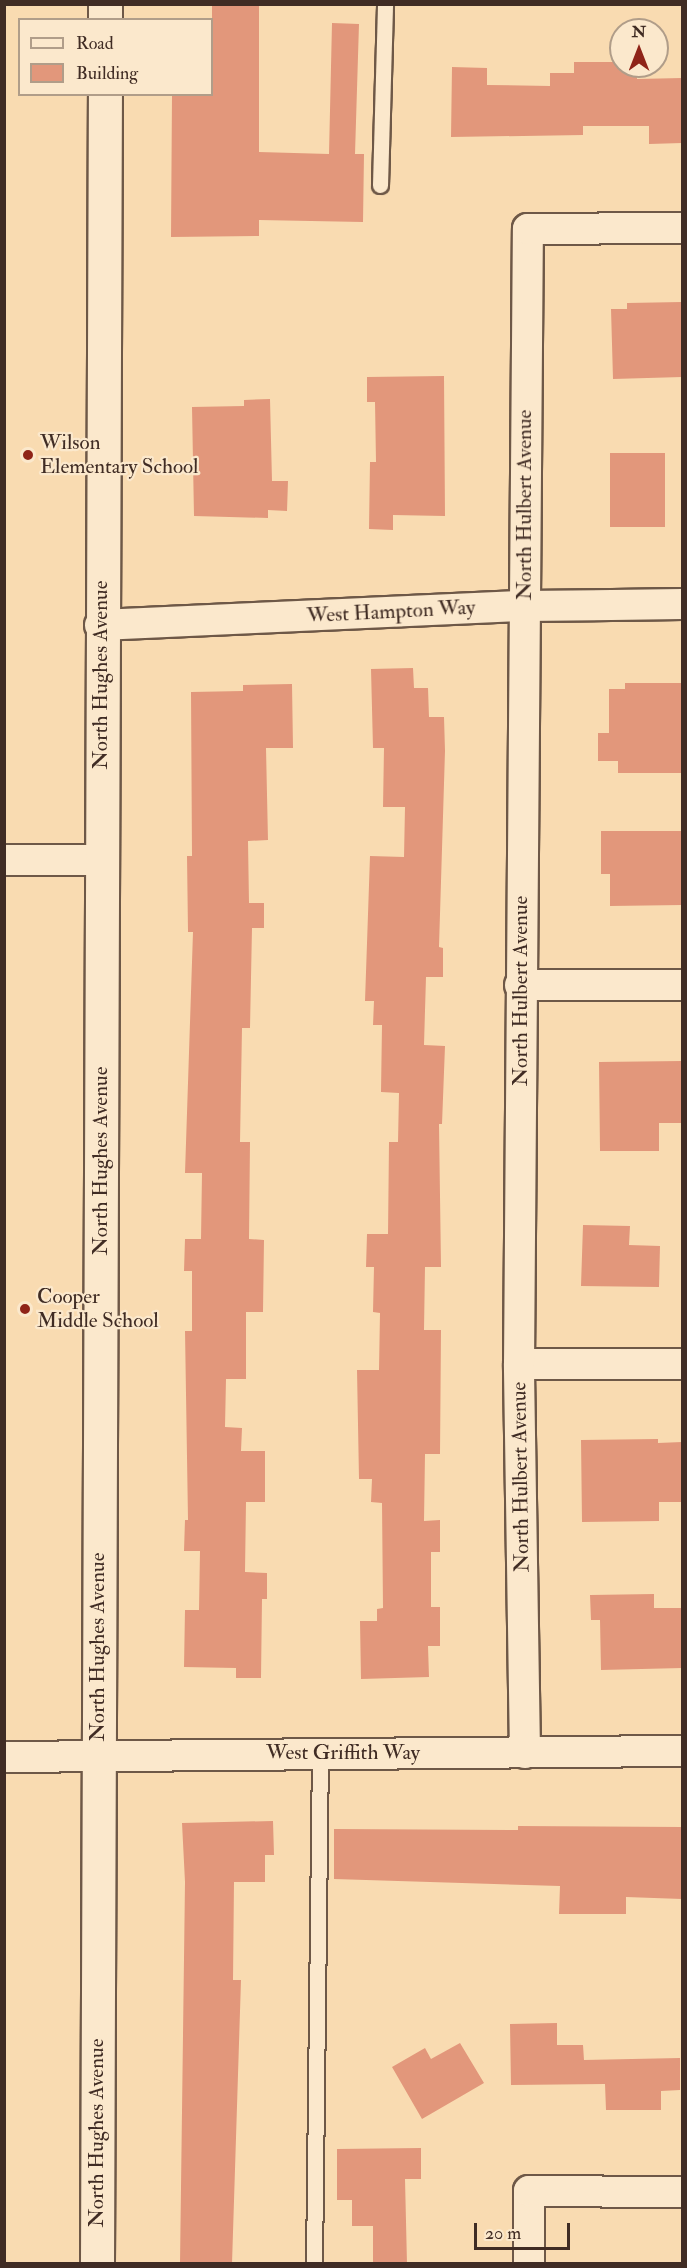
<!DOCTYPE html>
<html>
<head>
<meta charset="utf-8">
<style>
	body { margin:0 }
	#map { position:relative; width:687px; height:2268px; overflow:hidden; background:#f9dbb1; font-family:"IM FELL Double Pica",serif }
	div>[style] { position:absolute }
	.building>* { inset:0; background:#e2977b; transform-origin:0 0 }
	.roads { filter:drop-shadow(2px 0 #6e5847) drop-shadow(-2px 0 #6e5847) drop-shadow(0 2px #6e5847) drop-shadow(0 -2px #6e5847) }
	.service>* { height:15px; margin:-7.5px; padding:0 7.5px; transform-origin:7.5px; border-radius:7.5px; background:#fbe8cc }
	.minor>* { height:30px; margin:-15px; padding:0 15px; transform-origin:15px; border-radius:15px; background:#fbe8cc }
	.tertiary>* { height:33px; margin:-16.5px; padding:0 16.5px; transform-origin:16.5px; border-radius:16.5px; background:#fbe8cc }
	.dots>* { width:16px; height:16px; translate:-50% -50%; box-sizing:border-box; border:3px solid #fbe8cc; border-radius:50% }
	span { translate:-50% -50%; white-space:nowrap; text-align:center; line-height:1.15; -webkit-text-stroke:4.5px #fbe8cc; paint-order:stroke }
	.poi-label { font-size:21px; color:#402c24 }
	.left { translate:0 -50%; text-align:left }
	.street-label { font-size:21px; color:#402c24 }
	.frame { position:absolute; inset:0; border:6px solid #402c24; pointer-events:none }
	.legend { position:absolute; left:18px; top:18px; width:195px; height:78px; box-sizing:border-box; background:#fbe8cc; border:2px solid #b09d89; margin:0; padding:8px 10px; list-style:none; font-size:18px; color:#402c24 }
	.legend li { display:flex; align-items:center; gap:12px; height:30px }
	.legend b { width:30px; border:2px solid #b09d89 }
	.north { position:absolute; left:609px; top:18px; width:60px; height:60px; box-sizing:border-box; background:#fbe8cc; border:2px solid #b09d89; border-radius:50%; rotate:0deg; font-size:16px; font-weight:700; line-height:24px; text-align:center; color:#402c24 }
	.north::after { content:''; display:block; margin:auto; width:21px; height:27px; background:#8f2418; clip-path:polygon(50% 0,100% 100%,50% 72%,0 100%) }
	.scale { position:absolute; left:474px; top:2223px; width:96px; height:27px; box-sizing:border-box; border:3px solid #402c24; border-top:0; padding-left:8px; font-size:18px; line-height:21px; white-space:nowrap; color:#402c24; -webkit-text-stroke:4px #fbe8cc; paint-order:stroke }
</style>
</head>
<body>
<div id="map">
	<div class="building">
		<i style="clip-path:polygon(212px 4px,259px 4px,259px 152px,329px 154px,332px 23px,359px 24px,355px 154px,364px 154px,363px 222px,259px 220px,259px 236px,171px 237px,172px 94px,212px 94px)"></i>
		<i style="clip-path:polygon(574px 62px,621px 62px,621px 66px,637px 66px,637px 79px,682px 78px,682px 143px,649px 144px,649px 126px,583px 126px,583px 135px,451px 137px,452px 67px,487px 68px,487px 85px,550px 86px,550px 73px,574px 73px)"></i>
		<i style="clip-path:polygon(682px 302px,682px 377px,613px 379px,611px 309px,627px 309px,627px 303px)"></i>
		<i style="clip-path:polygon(444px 376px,445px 516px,393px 515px,393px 530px,369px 529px,370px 462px,376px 462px,375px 402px,367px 402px,367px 377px)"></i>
		<i style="clip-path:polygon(270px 399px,272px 481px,288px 481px,287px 511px,268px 510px,268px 518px,194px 516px,192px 407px,244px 406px,244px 400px)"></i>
		<i style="left:610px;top:453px;width:55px;height:74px"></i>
		<i style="clip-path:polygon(413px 668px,414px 688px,428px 688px,429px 717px,444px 717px,445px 751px,439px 947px,443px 948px,443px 977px,426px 977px,424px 1045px,445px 1046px,442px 1124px,439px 1124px,441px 1267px,425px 1267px,424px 1330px,441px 1330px,440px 1454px,425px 1454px,424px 1521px,440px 1520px,440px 1552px,431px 1552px,431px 1607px,440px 1607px,440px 1646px,428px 1646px,429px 1677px,361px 1679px,360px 1621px,377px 1621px,377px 1609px,383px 1608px,382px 1503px,371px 1502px,372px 1479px,359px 1479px,357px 1370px,379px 1370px,380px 1313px,373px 1312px,374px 1267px,366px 1267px,367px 1234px,388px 1234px,389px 1142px,398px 1142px,399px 1093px,381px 1092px,382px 1025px,373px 1025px,374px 1001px,365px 1001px,370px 856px,404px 857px,405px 807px,383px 807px,384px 748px,373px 748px,371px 669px)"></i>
		<i style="clip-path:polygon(625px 683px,682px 683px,682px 773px,618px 773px,618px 761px,598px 761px,598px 733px,609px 733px,609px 689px,625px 689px)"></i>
		<i style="clip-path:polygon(292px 684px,293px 748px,266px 748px,268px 840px,248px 841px,249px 903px,264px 903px,264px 928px,252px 928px,250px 1028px,242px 1028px,240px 1142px,250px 1142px,249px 1239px,264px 1240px,263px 1312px,246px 1312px,246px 1379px,226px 1379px,225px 1427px,242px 1428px,241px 1451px,265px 1451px,265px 1502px,246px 1502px,245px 1572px,267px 1573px,267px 1599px,262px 1599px,261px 1678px,236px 1678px,236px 1668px,184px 1667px,185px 1610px,199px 1610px,200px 1551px,184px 1551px,185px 1520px,188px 1520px,185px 1331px,192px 1331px,192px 1271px,184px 1271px,185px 1239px,201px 1239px,202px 1173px,185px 1173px,193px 932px,188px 932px,187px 856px,192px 856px,191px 692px,243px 691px,243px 685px)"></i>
		<i style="clip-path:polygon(601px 831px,682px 831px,682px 905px,610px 906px,610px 874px,601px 874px)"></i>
		<i style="clip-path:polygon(682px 1061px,682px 1123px,659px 1123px,659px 1151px,600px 1151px,599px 1062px)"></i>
		<i style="clip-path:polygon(583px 1225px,630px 1226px,629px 1245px,660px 1246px,659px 1287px,581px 1286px)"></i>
		<i style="clip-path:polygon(658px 1439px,658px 1443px,682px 1442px,682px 1502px,659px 1502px,659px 1521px,582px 1522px,581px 1440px)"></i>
		<i style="clip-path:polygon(654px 1594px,654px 1608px,682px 1608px,682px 1668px,601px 1670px,600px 1620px,591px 1620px,590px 1595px)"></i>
		<i style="clip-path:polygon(273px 1821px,274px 1855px,265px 1855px,265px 1882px,234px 1882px,233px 1980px,241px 1980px,232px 2264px,180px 2264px,185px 1882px,182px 1823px)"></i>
		<i style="clip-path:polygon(518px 1826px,682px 1827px,682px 1899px,626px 1897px,626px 1914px,559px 1914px,560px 1886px,334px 1879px,334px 1829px,518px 1830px)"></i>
		<i style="clip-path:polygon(557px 2023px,557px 2045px,583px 2045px,584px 2060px,680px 2058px,680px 2090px,661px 2091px,661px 2110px,606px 2110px,605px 2084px,511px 2085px,510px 2024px)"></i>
		<i style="clip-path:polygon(460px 2043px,484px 2083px,422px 2119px,392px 2067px,425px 2048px,431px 2059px)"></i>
		<i style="clip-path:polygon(421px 2148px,421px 2179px,405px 2179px,407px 2264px,373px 2264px,373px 2226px,352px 2226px,352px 2200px,337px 2200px,337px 2149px)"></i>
	</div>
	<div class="roads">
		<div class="service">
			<i style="left:380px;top:185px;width:181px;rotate:-88.4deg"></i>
			<i style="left:314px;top:2264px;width:511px;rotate:-89.33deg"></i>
		</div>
		<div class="minor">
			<i style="left:100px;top:625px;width:425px;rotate:-2.6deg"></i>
			<i style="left:525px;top:606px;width:157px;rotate:-0.7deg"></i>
			<i style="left:4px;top:860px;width:99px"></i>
			<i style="left:520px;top:985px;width:162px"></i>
			<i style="left:519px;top:1364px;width:163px"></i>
			<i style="left:525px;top:1753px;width:389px;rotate:-90.9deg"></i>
			<i style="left:519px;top:1364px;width:1135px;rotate:-89.55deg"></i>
			<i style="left:528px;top:229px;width:154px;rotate:-0.4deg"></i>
			<i style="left:4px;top:1757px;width:678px;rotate:-0.51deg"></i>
			<i style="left:529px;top:2264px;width:73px;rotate:-90deg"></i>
			<i style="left:529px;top:2191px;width:153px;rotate:0.4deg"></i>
		</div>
		<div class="tertiary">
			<i style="left:105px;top:20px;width:16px;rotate:-90deg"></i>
			<i style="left:97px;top:2264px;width:2170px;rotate:-89.79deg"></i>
		</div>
	</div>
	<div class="dots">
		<i style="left:28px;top:455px;background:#8f2418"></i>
		<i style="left:25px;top:1309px;background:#8f2418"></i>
	</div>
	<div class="poi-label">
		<span class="left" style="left:40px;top:455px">Wilson<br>Elementary School</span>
		<span class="left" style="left:37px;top:1309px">Cooper<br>Middle School</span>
	</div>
	<div class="street-label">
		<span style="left:525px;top:505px;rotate:-90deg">North Hulbert Avenue</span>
		<span style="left:391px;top:612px;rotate:-3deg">West Hampton Way</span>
		<span style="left:101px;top:675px;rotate:-90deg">North Hughes Avenue</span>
		<span style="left:521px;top:991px;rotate:-90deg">North Hulbert Avenue</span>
		<span style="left:101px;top:1161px;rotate:-90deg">North Hughes Avenue</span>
		<span style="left:521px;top:1477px;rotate:-91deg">North Hulbert Avenue</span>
		<span style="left:98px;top:1647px;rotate:-90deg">North Hughes Avenue</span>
		<span style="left:343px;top:1753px">West Griffith Way</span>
		<span style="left:97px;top:2133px;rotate:-90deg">North Hughes Avenue</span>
	</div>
	<div class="frame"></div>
	<ul class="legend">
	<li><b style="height:8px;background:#fbe8cc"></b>Road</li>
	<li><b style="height:16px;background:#e2977b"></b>Building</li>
	</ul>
	<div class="north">N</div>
	<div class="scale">20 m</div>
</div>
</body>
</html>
